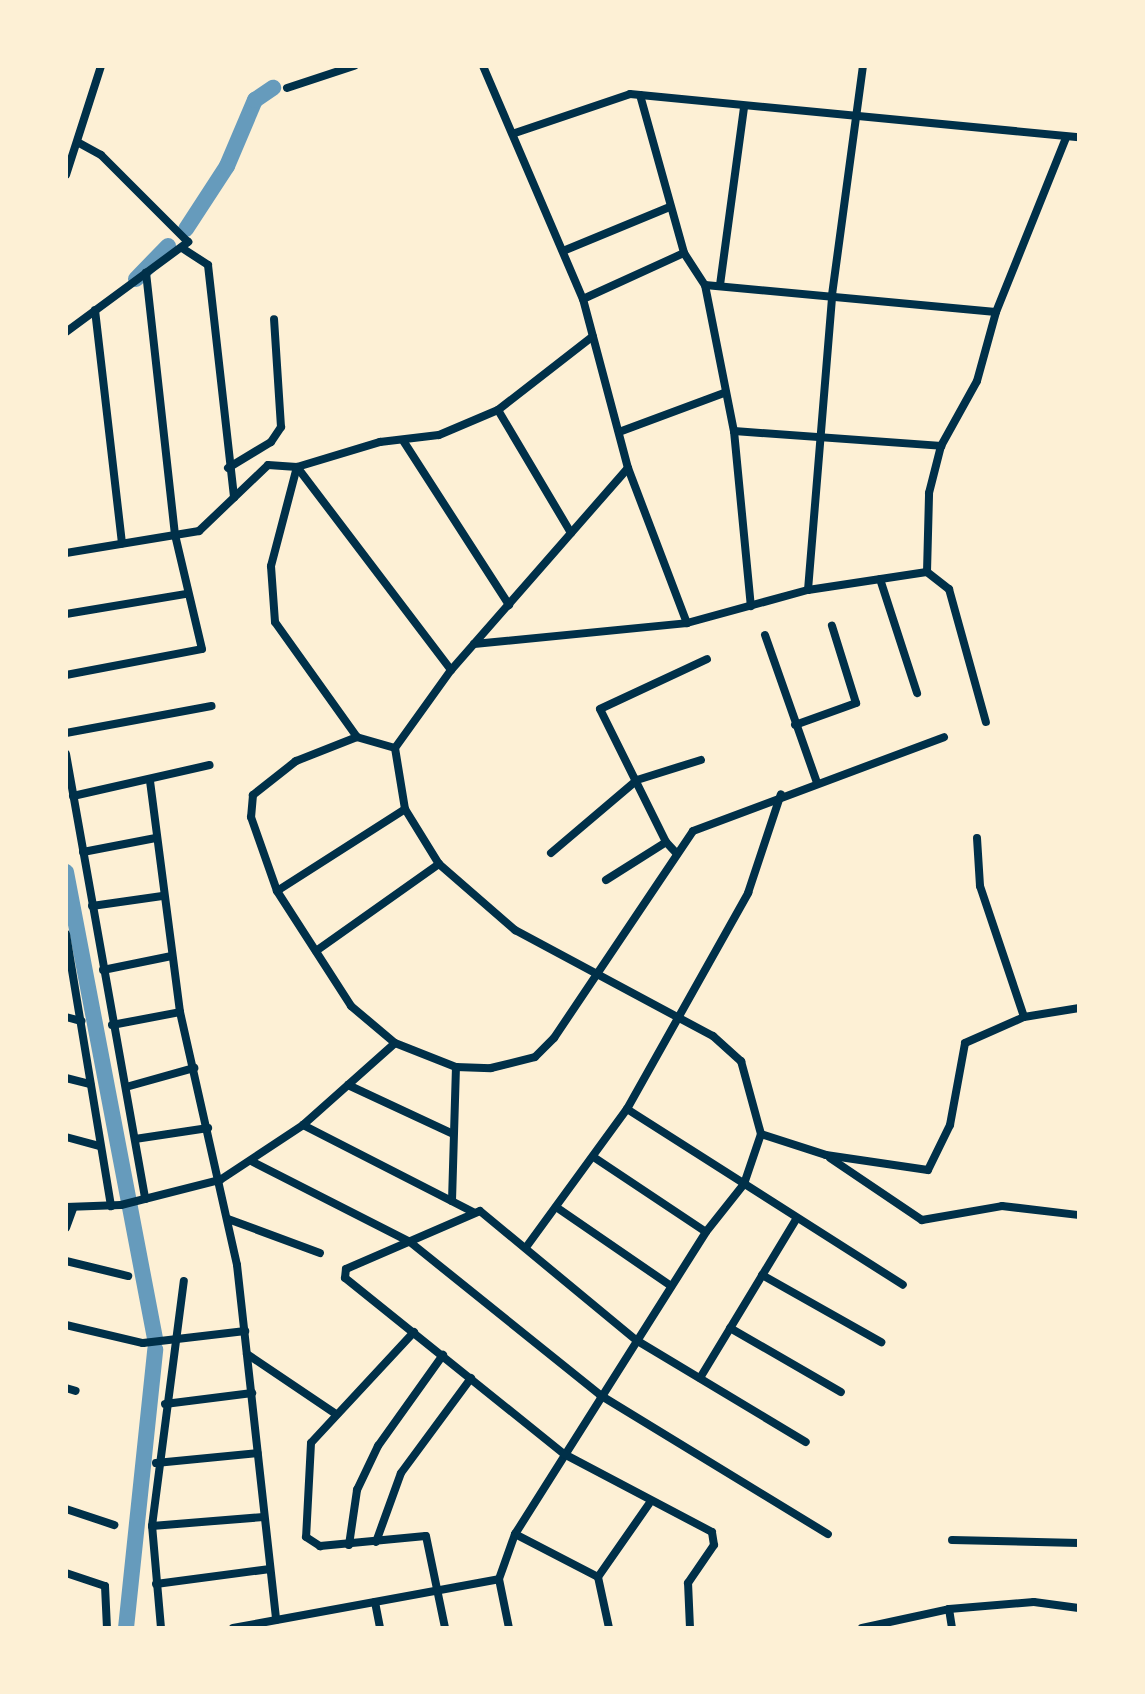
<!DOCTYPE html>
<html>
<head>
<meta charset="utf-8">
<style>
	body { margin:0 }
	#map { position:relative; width:1145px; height:1694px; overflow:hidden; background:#fdf0d5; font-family:Poppins,sans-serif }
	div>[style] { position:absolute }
	.canal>* { height:16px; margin:-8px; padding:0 8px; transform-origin:8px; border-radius:8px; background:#669bbc }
	.minor>* { height:8px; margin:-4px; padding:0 4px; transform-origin:4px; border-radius:4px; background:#003049 }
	span { translate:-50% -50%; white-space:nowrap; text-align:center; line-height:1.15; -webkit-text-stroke:8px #fdf0d5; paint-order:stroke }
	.frame { position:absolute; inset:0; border:68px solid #fdf0d5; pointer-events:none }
</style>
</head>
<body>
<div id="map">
	<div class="canal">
		<i style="left:186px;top:229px;width:75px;rotate:-56.9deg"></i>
		<i style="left:227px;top:166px;width:72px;rotate:-67deg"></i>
		<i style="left:255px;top:100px;width:22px;rotate:-34deg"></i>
		<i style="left:136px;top:279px;width:46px;rotate:-45.9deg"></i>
		<i style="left:66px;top:872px;width:475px;rotate:79.2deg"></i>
		<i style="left:126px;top:1628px;width:280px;rotate:-84deg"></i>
	</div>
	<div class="minor">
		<i style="left:483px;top:66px;width:254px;rotate:66.8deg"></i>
		<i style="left:583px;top:299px;width:175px;rotate:75.1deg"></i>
		<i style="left:628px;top:468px;width:269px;rotate:131.2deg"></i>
		<i style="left:451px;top:670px;width:96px;rotate:125.7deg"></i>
		<i style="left:395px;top:748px;width:62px;rotate:80.7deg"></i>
		<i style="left:405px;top:809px;width:65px;rotate:58.3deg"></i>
		<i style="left:439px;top:864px;width:101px;rotate:41deg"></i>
		<i style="left:515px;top:930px;width:225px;rotate:28.2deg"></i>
		<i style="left:713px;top:1036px;width:38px;rotate:42deg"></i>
		<i style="left:741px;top:1061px;width:76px;rotate:74.7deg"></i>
		<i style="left:761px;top:1134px;width:53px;rotate:108.8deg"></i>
		<i style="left:744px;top:1184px;width:61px;rotate:128.4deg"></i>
		<i style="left:706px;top:1232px;width:357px;rotate:122.3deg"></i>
		<i style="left:515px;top:1534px;width:48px;rotate:109.6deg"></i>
		<i style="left:499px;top:1579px;width:50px;rotate:78.5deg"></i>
		<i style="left:287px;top:88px;width:71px;rotate:-18.2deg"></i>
		<i style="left:640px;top:95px;width:164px;rotate:74.4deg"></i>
		<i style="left:684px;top:253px;width:38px;rotate:57deg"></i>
		<i style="left:705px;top:285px;width:149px;rotate:78.8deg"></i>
		<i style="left:734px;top:431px;width:176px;rotate:84.5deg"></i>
		<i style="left:515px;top:133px;width:121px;rotate:-18.7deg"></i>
		<i style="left:630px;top:94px;width:451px;rotate:5.5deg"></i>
		<i style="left:66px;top:175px;width:114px;rotate:-72.2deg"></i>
		<i style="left:182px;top:248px;width:31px;rotate:33deg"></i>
		<i style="left:208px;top:265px;width:234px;rotate:83.6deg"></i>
		<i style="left:563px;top:251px;width:116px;rotate:-22.4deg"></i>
		<i style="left:705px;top:285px;width:292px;rotate:5.3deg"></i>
		<i style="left:720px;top:285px;width:180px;rotate:-82.3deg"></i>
		<i style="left:583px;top:299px;width:111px;rotate:-24.5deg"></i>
		<i style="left:95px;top:310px;width:235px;rotate:83.4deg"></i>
		<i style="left:66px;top:332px;width:152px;rotate:-36.4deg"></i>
		<i style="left:188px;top:242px;width:123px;rotate:-135deg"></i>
		<i style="left:101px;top:155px;width:25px;rotate:-151deg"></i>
		<i style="left:498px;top:410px;width:143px;rotate:59.3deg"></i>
		<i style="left:734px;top:431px;width:208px;rotate:4.1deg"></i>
		<i style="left:619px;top:432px;width:112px;rotate:-20.4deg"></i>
		<i style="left:404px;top:442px;width:194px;rotate:57.2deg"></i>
		<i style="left:228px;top:468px;width:50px;rotate:-31.2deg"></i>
		<i style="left:271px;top:442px;width:18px;rotate:-56deg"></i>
		<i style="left:281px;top:427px;width:108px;rotate:-93.7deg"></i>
		<i style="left:628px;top:468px;width:166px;rotate:69.2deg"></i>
		<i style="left:66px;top:553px;width:135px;rotate:-9.4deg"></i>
		<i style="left:199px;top:531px;width:95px;rotate:-43.7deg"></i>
		<i style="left:268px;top:465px;width:29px;rotate:4deg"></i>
		<i style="left:297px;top:467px;width:87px;rotate:-16.8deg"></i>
		<i style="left:380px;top:442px;width:59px;rotate:-6.8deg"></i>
		<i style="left:439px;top:435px;width:64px;rotate:-23deg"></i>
		<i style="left:498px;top:410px;width:120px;rotate:-37.9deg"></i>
		<i style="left:927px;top:572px;width:28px;rotate:38deg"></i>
		<i style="left:949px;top:589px;width:138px;rotate:74.5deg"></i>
		<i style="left:880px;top:579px;width:120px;rotate:72deg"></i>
		<i style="left:808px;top:590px;width:296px;rotate:-85.3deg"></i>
		<i style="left:832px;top:295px;width:231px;rotate:-82.3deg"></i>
		<i style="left:66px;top:614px;width:122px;rotate:-9.5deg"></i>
		<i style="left:765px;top:635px;width:157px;rotate:70.6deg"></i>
		<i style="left:474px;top:644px;width:214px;rotate:-5.6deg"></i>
		<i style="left:687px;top:623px;width:125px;rotate:-15.3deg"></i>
		<i style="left:808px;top:590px;width:120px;rotate:-8.6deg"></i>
		<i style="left:927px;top:572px;width:79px;rotate:-88.5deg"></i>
		<i style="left:929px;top:493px;width:49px;rotate:-75.7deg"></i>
		<i style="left:941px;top:446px;width:74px;rotate:-61deg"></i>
		<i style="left:977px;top:381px;width:72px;rotate:-74.6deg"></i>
		<i style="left:996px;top:312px;width:188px;rotate:-68.1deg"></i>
		<i style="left:66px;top:675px;width:138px;rotate:-10.8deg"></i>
		<i style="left:202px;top:649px;width:117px;rotate:-103.3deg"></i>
		<i style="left:175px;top:535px;width:264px;rotate:-96.3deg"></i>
		<i style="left:795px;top:725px;width:65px;rotate:-19.8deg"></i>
		<i style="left:856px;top:703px;width:81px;rotate:-107.3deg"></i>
		<i style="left:66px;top:733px;width:148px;rotate:-10.5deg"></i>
		<i style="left:357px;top:737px;width:66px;rotate:158.5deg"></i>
		<i style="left:296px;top:761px;width:55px;rotate:141.7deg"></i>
		<i style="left:253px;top:795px;width:22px;rotate:95deg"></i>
		<i style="left:251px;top:817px;width:78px;rotate:70.6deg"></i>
		<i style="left:277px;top:891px;width:137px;rotate:57.2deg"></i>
		<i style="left:351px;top:1006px;width:57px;rotate:40.1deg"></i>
		<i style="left:395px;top:1043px;width:66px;rotate:21.5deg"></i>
		<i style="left:456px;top:1067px;width:35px;rotate:2deg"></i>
		<i style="left:491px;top:1068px;width:45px;rotate:-14deg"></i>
		<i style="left:535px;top:1057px;width:27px;rotate:-45deg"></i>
		<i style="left:554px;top:1038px;width:249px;rotate:-56.1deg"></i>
		<i style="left:693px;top:831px;width:268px;rotate:-20.5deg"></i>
		<i style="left:395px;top:748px;width:40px;rotate:-164deg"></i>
		<i style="left:357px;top:737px;width:141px;rotate:-125.5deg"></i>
		<i style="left:275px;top:622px;width:56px;rotate:-94.1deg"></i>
		<i style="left:271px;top:566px;width:102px;rotate:-75.3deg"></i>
		<i style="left:297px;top:467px;width:255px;rotate:52.8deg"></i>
		<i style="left:66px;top:754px;width:452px;rotate:79.9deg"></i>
		<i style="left:150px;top:781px;width:233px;rotate:82.6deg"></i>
		<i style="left:180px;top:1012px;width:259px;rotate:77.3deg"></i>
		<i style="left:237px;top:1265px;width:357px;rotate:83.7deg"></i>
		<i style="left:73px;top:796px;width:140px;rotate:-12.8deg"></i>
		<i style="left:977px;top:838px;width:48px;rotate:86.4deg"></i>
		<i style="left:980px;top:886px;width:138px;rotate:71.4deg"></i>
		<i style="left:666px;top:842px;width:148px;rotate:-116.4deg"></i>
		<i style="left:600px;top:709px;width:118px;rotate:-25deg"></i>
		<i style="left:83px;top:852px;width:74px;rotate:-10.9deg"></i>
		<i style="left:551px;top:853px;width:113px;rotate:-40.3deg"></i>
		<i style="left:637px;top:780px;width:67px;rotate:-17.4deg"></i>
		<i style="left:606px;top:880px;width:71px;rotate:-32.3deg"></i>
		<i style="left:666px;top:842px;width:16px;rotate:47deg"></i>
		<i style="left:277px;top:891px;width:152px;rotate:-32.6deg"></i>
		<i style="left:92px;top:906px;width:71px;rotate:-8.1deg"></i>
		<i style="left:66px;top:934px;width:276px;rotate:80.6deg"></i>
		<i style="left:316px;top:951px;width:151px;rotate:-35.3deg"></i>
		<i style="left:103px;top:970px;width:70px;rotate:-11.5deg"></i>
		<i style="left:66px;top:1017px;width:16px;rotate:15deg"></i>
		<i style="left:112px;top:1025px;width:69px;rotate:-10.8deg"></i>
		<i style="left:66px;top:1078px;width:25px;rotate:14deg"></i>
		<i style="left:348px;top:1085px;width:114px;rotate:25deg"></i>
		<i style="left:126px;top:1087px;width:71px;rotate:-15.6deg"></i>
		<i style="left:627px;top:1109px;width:248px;rotate:-60.7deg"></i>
		<i style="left:748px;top:893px;width:104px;rotate:-71.6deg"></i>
		<i style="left:303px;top:1125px;width:191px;rotate:27.1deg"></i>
		<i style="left:761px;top:1134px;width:68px;rotate:17.9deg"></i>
		<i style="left:826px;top:1155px;width:103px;rotate:8.4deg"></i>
		<i style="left:928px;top:1170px;width:50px;rotate:-63.9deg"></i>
		<i style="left:950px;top:1125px;width:83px;rotate:-79.6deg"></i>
		<i style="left:965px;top:1043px;width:64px;rotate:-23.8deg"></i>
		<i style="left:1024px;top:1017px;width:56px;rotate:-9.3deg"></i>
		<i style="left:66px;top:1137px;width:35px;rotate:15deg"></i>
		<i style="left:135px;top:1139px;width:74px;rotate:-8.6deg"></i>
		<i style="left:595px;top:1158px;width:133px;rotate:33.7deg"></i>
		<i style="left:830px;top:1158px;width:111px;rotate:34deg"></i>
		<i style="left:922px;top:1220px;width:81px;rotate:-9.9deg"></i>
		<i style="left:1002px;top:1206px;width:78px;rotate:6.7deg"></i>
		<i style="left:253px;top:1162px;width:176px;rotate:27deg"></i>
		<i style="left:410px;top:1242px;width:244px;rotate:38.8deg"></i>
		<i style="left:600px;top:1395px;width:267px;rotate:31.4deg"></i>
		<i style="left:452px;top:1201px;width:134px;rotate:-88.3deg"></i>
		<i style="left:66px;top:1207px;width:55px;rotate:-2.1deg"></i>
		<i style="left:121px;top:1205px;width:102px;rotate:-14.2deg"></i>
		<i style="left:220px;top:1180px;width:100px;rotate:-33.5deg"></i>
		<i style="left:303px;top:1125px;width:123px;rotate:-41.7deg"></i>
		<i style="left:559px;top:1209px;width:136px;rotate:34.5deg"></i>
		<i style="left:228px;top:1219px;width:98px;rotate:20.3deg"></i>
		<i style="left:66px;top:1228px;width:20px;rotate:-70deg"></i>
		<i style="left:527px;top:1246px;width:170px;rotate:-53.9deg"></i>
		<i style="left:627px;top:1109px;width:327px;rotate:32.5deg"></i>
		<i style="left:66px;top:1261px;width:64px;rotate:13.6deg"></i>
		<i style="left:762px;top:1275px;width:137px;rotate:29.4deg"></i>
		<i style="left:66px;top:1325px;width:79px;rotate:13.2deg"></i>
		<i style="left:143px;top:1343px;width:103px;rotate:-6.7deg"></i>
		<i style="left:730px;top:1328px;width:128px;rotate:30deg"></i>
		<i style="left:414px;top:1332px;width:151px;rotate:132.9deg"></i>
		<i style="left:311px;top:1443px;width:94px;rotate:93deg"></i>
		<i style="left:306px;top:1537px;width:17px;rotate:33deg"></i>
		<i style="left:320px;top:1546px;width:106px;rotate:-5.4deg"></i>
		<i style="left:426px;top:1536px;width:94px;rotate:78.3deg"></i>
		<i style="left:247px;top:1354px;width:107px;rotate:34deg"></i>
		<i style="left:700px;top:1378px;width:184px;rotate:-58.8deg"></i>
		<i style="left:66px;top:1388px;width:10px;rotate:17deg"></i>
		<i style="left:165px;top:1404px;width:88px;rotate:-7.2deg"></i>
		<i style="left:156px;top:1463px;width:102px;rotate:-5.6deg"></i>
		<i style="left:66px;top:1509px;width:51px;rotate:18.4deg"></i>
		<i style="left:152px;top:1526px;width:112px;rotate:-4.6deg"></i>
		<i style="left:515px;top:1534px;width:93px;rotate:27.4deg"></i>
		<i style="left:598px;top:1577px;width:52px;rotate:77.8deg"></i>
		<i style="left:952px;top:1540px;width:127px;rotate:1.4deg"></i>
		<i style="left:376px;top:1542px;width:73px;rotate:-70.1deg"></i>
		<i style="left:401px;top:1473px;width:118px;rotate:-53.6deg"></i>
		<i style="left:349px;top:1545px;width:56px;rotate:-81.7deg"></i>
		<i style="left:357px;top:1490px;width:49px;rotate:-64.5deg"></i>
		<i style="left:378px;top:1446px;width:112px;rotate:-54.5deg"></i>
		<i style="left:66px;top:1573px;width:41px;rotate:18.4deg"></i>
		<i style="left:105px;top:1586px;width:42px;rotate:87.3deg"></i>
		<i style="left:598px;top:1577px;width:89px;rotate:-55.1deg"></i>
		<i style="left:156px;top:1584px;width:115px;rotate:-7.5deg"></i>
		<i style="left:375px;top:1602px;width:26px;rotate:79deg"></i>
		<i style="left:949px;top:1609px;width:19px;rotate:81deg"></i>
		<i style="left:161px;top:1628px;width:102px;rotate:-95deg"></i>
		<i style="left:152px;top:1526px;width:247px;rotate:-82.6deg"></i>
		<i style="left:233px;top:1628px;width:270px;rotate:-10.4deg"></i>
		<i style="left:690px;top:1628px;width:45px;rotate:-92.5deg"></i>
		<i style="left:688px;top:1583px;width:46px;rotate:-55.6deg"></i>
		<i style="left:714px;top:1545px;width:13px;rotate:-99deg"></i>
		<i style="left:712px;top:1532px;width:167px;rotate:-152.2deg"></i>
		<i style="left:564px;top:1454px;width:281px;rotate:-141.2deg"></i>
		<i style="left:345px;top:1278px;width:9px;rotate:-84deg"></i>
		<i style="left:346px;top:1269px;width:146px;rotate:-23.4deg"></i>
		<i style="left:480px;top:1211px;width:202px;rotate:39.6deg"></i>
		<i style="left:636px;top:1340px;width:198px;rotate:31deg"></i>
		<i style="left:862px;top:1628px;width:89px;rotate:-12.3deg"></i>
		<i style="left:949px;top:1609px;width:85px;rotate:-4.7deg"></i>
		<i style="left:1034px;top:1602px;width:45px;rotate:7.6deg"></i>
	</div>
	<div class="frame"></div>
</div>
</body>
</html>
